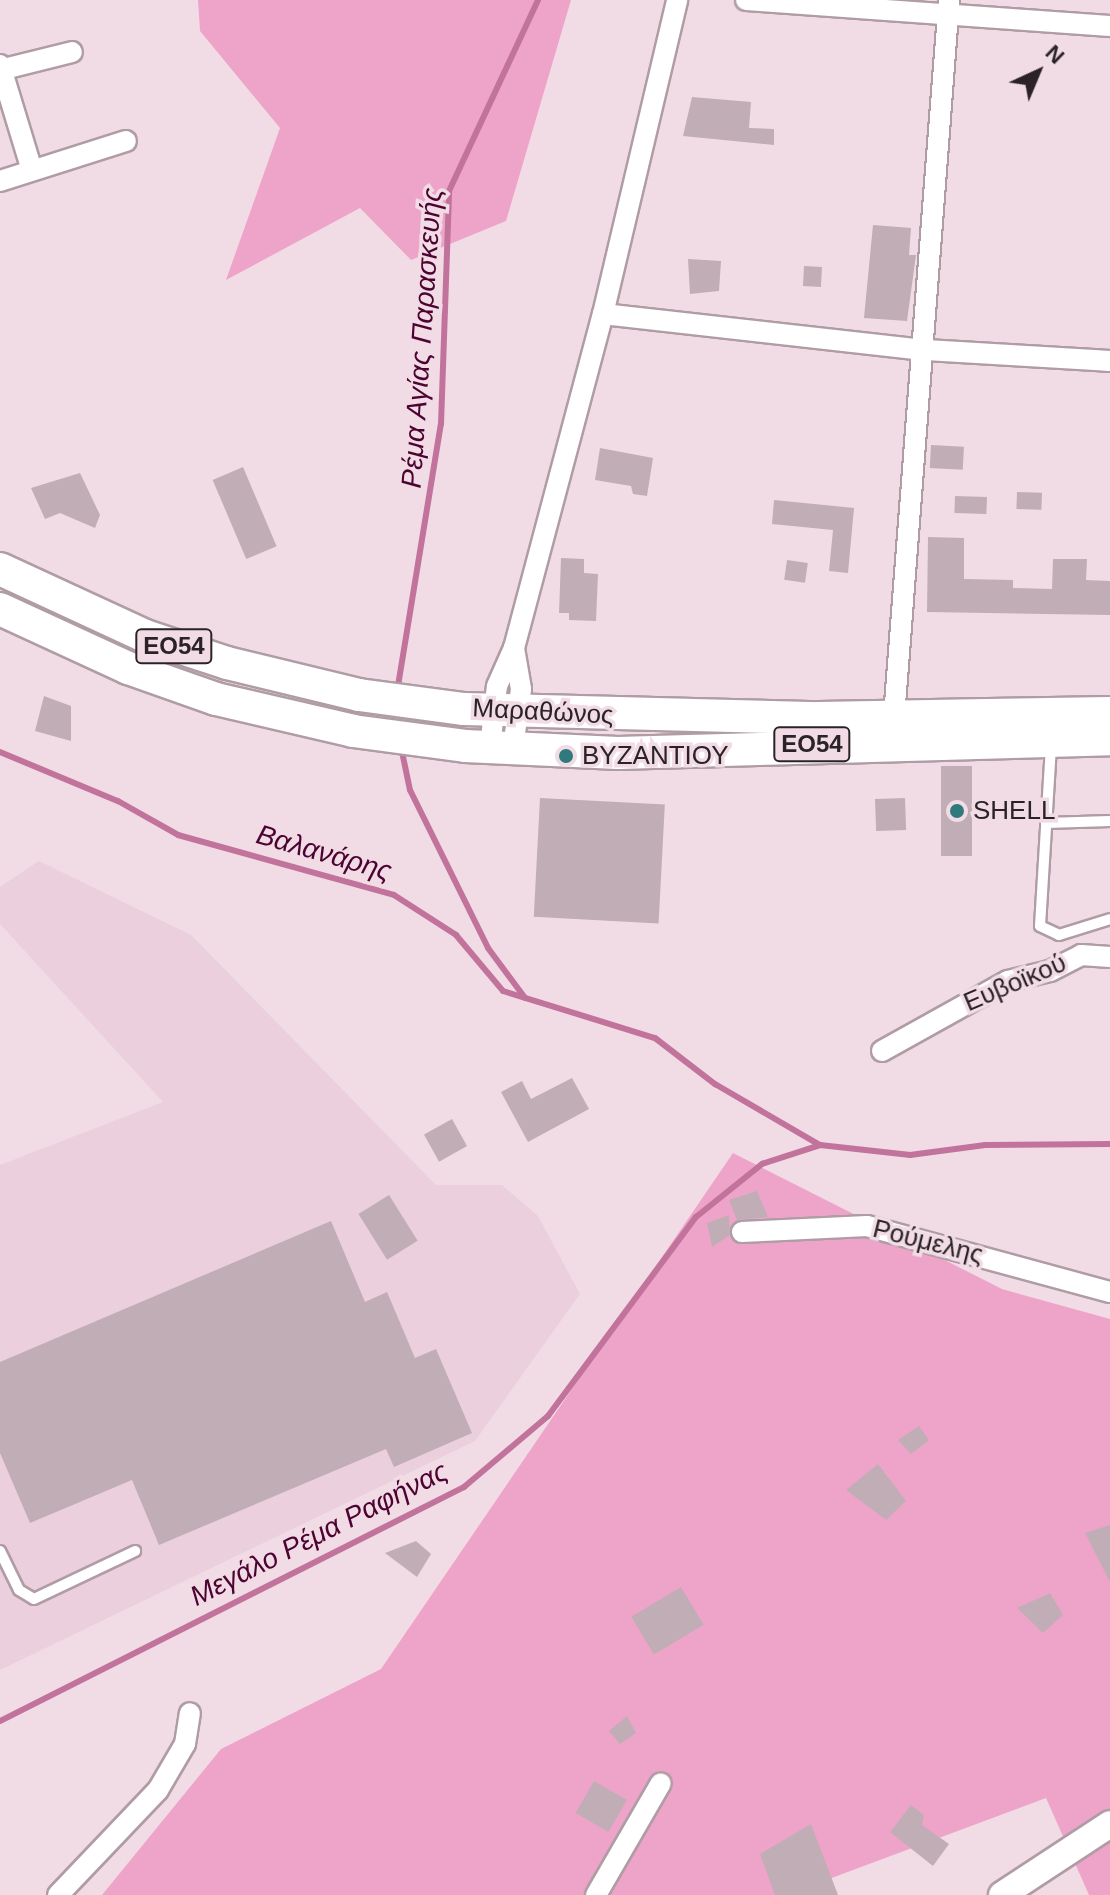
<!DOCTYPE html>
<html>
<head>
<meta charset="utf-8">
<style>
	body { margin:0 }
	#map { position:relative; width:1110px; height:1895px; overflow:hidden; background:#f1dce5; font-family:Arial,sans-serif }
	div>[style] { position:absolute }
	.built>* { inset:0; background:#ebcfdc }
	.green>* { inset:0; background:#eea4c9 }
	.stream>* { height:6px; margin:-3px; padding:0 3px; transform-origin:3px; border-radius:3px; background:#c2739c }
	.building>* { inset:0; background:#c1adb6; transform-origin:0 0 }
	.roads { filter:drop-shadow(2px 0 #b09ca5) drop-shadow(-2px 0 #b09ca5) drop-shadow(0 2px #b09ca5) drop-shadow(0 -2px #b09ca5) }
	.service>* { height:10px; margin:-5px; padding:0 5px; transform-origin:5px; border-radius:5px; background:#fff }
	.minor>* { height:20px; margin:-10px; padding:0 10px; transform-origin:10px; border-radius:10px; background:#fff }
	.tertiary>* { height:26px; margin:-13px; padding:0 13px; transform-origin:13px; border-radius:13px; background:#fff }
	.primary>* { height:32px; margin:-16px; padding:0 16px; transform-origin:16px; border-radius:16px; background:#fff }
	.dots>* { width:22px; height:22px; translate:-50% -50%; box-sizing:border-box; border:4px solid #f1dce5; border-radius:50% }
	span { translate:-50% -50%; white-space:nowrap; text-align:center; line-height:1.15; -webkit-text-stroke:7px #f1dce5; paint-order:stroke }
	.shield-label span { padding:2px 6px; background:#f1dce5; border:2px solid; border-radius:6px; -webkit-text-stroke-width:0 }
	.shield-label { font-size:24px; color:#2a2226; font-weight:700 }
	.street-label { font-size:26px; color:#2a2226 }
	.poi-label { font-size:26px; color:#2a2226 }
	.left { translate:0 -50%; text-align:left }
	.water-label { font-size:28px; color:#4d0332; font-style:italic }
	.north { position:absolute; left:998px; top:32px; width:80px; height:80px; -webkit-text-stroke:6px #f1dce5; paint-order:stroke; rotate:44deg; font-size:22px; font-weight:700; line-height:32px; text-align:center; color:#2a2226 }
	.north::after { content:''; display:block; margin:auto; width:28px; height:36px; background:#2a2226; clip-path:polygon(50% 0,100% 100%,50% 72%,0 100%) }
</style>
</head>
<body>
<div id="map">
	<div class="built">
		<i style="clip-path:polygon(39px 861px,191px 935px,436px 1185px,502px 1185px,538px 1216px,580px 1294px,475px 1441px,0 1670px,0 1165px,163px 1102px,0 924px,0 887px)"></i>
	</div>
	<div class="green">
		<i style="clip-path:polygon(198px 0,571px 0,506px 221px,411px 260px,360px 208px,226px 280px,280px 128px,200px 31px)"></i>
		<i style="clip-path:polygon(733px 1153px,1002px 1289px,1110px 1319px,1110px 1895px,1089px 1895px,1046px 1798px,786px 1895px,102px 1895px,221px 1749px,381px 1669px)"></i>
	</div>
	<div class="stream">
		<i style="left:397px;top:692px;width:272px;rotate:-80.7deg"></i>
		<i style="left:441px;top:424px;width:233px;rotate:-88deg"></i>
		<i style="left:449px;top:191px;width:211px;rotate:-65deg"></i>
		<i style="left:401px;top:747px;width:44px;rotate:78.2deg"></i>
		<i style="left:410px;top:790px;width:176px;rotate:63.7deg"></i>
		<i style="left:488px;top:948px;width:62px;rotate:53.5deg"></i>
		<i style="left:0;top:752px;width:128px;rotate:22.6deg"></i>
		<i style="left:118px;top:801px;width:69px;rotate:29.5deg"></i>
		<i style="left:178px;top:835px;width:224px;rotate:15.5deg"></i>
		<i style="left:394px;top:895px;width:74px;rotate:32.8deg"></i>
		<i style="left:456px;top:935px;width:73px;rotate:50deg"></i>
		<i style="left:503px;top:991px;width:159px;rotate:17.2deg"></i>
		<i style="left:655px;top:1038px;width:76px;rotate:37.5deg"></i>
		<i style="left:715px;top:1084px;width:121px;rotate:30.2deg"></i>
		<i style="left:0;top:1721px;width:520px;rotate:-26.76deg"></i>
		<i style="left:464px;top:1487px;width:110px;rotate:-40.2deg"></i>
		<i style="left:548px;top:1416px;width:248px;rotate:-53.4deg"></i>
		<i style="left:696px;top:1217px;width:85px;rotate:-38.8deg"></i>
		<i style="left:762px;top:1164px;width:61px;rotate:-18.1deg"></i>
		<i style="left:820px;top:1145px;width:91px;rotate:6.3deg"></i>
		<i style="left:910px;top:1155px;width:76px;rotate:-7.6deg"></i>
		<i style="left:985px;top:1145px;width:125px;rotate:-0.5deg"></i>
	</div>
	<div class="building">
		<i style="clip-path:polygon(692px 97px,751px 102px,749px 128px,774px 129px,774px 145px,683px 136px)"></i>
		<i style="clip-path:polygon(873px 225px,911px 228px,909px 255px,916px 255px,907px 321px,864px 318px)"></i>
		<i style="clip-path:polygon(688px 259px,721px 261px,719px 291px,690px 294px)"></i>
		<i style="left:804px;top:266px;width:18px;height:20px;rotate:3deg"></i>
		<i style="left:931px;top:445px;width:33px;height:23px;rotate:3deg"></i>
		<i style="clip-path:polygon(600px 448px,653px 458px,647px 496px,633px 494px,631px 486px,595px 480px)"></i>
		<i style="left:243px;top:467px;width:86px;height:33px;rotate:67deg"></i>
		<i style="clip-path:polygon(80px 473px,100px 515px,95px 528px,60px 513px,45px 519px,31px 488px)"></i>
		<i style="left:1017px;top:492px;width:25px;height:17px;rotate:2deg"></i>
		<i style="left:955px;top:496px;width:32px;height:17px;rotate:2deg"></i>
		<i style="clip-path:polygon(774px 500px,854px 508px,848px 573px,829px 571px,833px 530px,772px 524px)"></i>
		<i style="clip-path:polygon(928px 537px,964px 538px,964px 579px,1013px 580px,1013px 588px,1052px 589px,1053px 559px,1087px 559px,1086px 580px,1110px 581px,1110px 615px,927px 612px)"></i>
		<i style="clip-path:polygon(561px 558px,584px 559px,584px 573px,598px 574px,596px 621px,569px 620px,569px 613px,559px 613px)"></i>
		<i style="left:787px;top:560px;width:21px;height:20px;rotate:8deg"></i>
		<i style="clip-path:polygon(44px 696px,71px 706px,71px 741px,35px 731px)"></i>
		<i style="left:941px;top:766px;width:31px;height:90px"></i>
		<i style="left:540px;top:798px;width:125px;height:119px;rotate:3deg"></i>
		<i style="left:905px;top:798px;width:32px;height:30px;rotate:88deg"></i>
		<i style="clip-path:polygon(572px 1078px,589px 1109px,528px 1142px,501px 1092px,522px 1081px,531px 1099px)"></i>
		<i style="left:452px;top:1119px;width:31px;height:32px;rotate:61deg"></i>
		<i style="clip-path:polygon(757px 1191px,768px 1217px,737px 1220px,729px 1200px)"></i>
		<i style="left:389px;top:1195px;width:54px;height:36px;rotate:58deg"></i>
		<i style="clip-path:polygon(729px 1215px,730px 1235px,712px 1247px,707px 1223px)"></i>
		<i style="clip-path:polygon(331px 1221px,365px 1302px,387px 1292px,415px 1358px,436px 1349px,472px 1433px,394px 1467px,386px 1449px,159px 1545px,132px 1480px,30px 1523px,0 1453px,0 1362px)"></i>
		<i style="clip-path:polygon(919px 1426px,929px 1440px,911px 1454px,898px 1440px)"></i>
		<i style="clip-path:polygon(878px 1464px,906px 1501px,886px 1520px,846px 1490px)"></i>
		<i style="clip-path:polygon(1110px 1525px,1110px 1582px,1085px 1533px)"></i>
		<i style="clip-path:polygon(416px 1541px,431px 1554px,417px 1577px,385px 1553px)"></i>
		<i style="left:681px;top:1587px;width:44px;height:58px;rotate:59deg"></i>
		<i style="clip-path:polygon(1050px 1593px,1063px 1615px,1043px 1633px,1017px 1608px)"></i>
		<i style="clip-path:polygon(627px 1716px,636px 1733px,620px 1744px,609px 1731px)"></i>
		<i style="left:594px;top:1781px;width:38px;height:37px;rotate:30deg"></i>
		<i style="clip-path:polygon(911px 1805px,924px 1815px,922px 1825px,949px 1844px,933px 1866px,890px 1832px)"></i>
		<i style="clip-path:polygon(811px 1824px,838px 1895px,775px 1895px,760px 1854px)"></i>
	</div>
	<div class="roads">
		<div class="service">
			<i style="left:1051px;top:746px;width:180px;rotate:93.5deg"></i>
			<i style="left:1040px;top:926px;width:21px;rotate:25deg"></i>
			<i style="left:1059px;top:935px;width:53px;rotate:-17.4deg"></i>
			<i style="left:1046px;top:823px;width:64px;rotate:-1.8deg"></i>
			<i style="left:0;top:1551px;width:43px;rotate:64deg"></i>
			<i style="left:19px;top:1590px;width:17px;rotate:31deg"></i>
			<i style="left:34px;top:1599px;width:112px;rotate:-25.4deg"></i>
		</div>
		<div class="minor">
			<i style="left:746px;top:0;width:365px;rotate:4.1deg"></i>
			<i style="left:0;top:65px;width:110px;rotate:73.1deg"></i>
			<i style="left:0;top:70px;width:74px;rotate:-14deg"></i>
			<i style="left:0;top:181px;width:132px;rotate:-17.6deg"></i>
			<i style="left:603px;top:314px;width:325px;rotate:6.4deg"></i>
			<i style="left:926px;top:350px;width:184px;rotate:3.4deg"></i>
			<i style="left:894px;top:717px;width:719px;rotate:-85.61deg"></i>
			<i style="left:490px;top:747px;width:61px;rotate:-83.5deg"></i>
			<i style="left:497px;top:686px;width:42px;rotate:-65.9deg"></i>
			<i style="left:514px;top:648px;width:346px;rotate:-75.1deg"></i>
			<i style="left:603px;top:314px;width:323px;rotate:-76.7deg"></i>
			<i style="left:513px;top:748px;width:60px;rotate:-82.3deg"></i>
			<i style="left:521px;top:689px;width:42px;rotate:-99.7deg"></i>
			<i style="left:882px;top:1051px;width:144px;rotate:-29.1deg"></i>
			<i style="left:1008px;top:981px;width:43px;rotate:-13.4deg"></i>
			<i style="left:1050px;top:971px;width:35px;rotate:-27deg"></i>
			<i style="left:1081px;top:955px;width:29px;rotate:4deg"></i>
			<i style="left:742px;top:1232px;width:125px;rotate:-2.7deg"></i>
			<i style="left:867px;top:1226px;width:252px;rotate:15.2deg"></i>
			<i style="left:58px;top:1895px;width:145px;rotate:-46.4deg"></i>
			<i style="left:158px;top:1790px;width:53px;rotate:-59.6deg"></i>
			<i style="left:185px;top:1744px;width:31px;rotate:-81deg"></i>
			<i style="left:596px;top:1895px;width:129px;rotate:-59.9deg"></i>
		</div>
		<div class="tertiary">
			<i style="left:1002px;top:1895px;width:129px;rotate:-33.3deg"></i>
		</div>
		<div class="primary">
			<i style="left:0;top:569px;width:160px;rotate:24.8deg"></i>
			<i style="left:145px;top:636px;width:86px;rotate:18.2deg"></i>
			<i style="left:227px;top:663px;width:136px;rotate:13.6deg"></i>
			<i style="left:359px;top:695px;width:106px;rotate:7.6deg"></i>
			<i style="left:464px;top:709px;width:355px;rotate:1.5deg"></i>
			<i style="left:819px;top:718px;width:291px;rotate:-1deg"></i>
			<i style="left:0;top:609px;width:141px;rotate:24.7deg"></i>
			<i style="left:128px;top:668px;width:93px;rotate:19.4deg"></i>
			<i style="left:216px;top:699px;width:141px;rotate:13.1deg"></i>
			<i style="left:353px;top:731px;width:113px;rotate:7.6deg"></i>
			<i style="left:465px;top:746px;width:153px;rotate:2.6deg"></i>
			<i style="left:618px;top:753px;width:492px;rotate:-1.6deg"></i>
		</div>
	</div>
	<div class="dots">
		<i style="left:566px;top:756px;background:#30797c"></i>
		<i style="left:957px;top:811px;background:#30797c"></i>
	</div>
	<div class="shield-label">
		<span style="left:174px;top:646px">ΕΟ54</span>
		<span style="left:812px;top:744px">ΕΟ54</span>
	</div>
	<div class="street-label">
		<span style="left:543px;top:712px;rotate:3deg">Μαραθώνος</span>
		<span style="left:1015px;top:983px;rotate:-23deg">Ευβοϊκού</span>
		<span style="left:928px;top:1242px;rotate:14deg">Ρούμελης</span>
	</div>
	<div class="poi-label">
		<span class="left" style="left:582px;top:756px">ΒΥΖΑΝΤΙΟΥ</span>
		<span class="left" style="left:973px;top:811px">SHELL</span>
	</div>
	<div class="water-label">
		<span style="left:422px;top:338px;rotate:-86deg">Ρέμα Αγίας Παρασκευής</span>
		<span style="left:324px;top:853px;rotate:16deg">Βαλανάρης</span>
		<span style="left:319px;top:1534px;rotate:-27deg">Μεγάλο Ρέμα Ραφήνας</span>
	</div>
	<div class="north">N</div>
</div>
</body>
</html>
